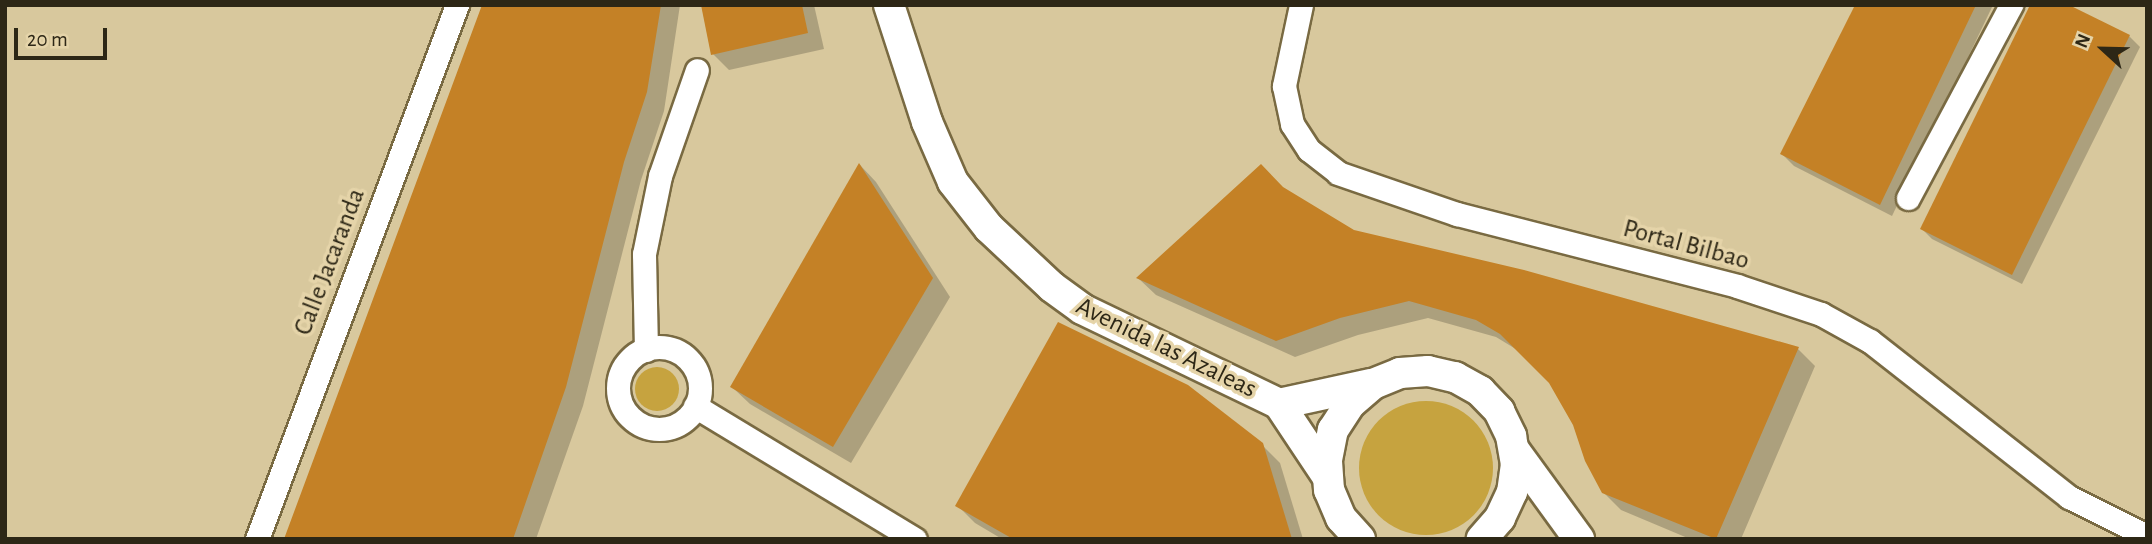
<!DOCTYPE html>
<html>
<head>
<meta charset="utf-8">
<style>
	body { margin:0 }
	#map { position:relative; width:2152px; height:544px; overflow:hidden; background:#d8c89d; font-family:"Alegreya Sans",sans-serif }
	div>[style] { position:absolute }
	.green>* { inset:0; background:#c6a33f }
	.round { border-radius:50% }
	.shadow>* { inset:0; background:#0003 }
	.building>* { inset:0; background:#c48126 }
	.roads { filter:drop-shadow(2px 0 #796a42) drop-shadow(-2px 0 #796a42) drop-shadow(0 2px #796a42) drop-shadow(0 -2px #796a42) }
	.minor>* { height:23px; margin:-11.5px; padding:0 11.5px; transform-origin:11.5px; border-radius:11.5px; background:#fff }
	.minor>.ring { margin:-11.5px; padding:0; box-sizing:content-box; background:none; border:23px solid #fff; border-radius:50% }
	.tertiary>* { height:30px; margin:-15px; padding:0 15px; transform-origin:15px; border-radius:15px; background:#fff }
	span { translate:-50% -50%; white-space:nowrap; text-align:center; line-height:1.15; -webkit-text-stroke:7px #e5d4a9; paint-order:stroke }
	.street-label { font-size:26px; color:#2d2716 }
	.frame { position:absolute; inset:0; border:7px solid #2d2716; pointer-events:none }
	.north { position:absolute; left:2068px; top:14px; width:70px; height:70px; -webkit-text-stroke:5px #e5d4a9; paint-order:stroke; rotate:292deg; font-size:19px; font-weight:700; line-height:28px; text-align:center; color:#2d2716 }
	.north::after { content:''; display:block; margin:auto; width:24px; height:32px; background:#2d2716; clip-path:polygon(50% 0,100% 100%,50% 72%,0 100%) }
	.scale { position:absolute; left:14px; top:28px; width:93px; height:32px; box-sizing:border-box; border:4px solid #2d2716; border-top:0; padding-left:9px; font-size:21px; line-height:24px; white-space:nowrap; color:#2d2716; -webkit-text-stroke:5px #e5d4a9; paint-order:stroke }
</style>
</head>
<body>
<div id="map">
	<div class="green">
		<i class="round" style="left:635px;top:367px;width:44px;height:44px"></i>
		<i class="round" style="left:1359px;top:401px;width:134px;height:134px"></i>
	</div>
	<div class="shadow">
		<i style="clip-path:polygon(485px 5px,680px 5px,664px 111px,641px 180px,583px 406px,536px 539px,286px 539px)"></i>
		<i style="clip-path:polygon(702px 5px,814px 5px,824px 49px,729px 70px,713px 54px)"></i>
		<i style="clip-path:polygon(1856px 5px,1993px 5px,1892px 216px,1794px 166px,1782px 154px)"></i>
		<i style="clip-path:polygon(2129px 36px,2140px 47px,2022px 284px,1932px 239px,1922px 229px)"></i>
		<i style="clip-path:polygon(860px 165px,876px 182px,950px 297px,851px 463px,750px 404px,732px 387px)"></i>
		<i style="clip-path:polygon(1285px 191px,1353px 232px,1798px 349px,1815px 366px,1741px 539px,1690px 539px,1621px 510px,1603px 492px,1575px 424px,1550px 382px,1519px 351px,1496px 337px,1428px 318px,1358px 335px,1295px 357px,1156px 295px,1138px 278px)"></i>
		<i style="clip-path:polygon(1262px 445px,1280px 463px,1303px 539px,1002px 539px,975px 523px,957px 505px)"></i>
	</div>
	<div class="building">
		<i style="clip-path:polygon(482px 5px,661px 5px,647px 92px,624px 162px,566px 387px,513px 539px,284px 539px)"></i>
		<i style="clip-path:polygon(701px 5px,802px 5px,808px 33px,711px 55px)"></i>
		<i style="clip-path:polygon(1855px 5px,1976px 5px,1880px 205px,1780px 154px)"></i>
		<i style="clip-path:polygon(2030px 5px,2069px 5px,2130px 35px,2012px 275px,1920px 229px)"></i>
		<i style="clip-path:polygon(859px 163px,933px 278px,833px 447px,730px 387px)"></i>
		<i style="clip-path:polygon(1261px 164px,1283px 187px,1354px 230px,1524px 270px,1799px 347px,1716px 539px,1602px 493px,1585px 461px,1573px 425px,1549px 383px,1500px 334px,1476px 320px,1409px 301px,1340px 318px,1276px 341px,1136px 278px)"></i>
		<i style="clip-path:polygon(1058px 322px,1188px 385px,1263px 443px,1292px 539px,1013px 539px,955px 506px)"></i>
	</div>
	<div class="roads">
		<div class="minor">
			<i style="left:1301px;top:5px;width:83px;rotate:101.9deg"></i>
			<i style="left:1284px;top:86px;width:39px;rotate:78deg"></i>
			<i style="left:1292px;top:124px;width:31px;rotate:57deg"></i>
			<i style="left:1309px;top:150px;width:37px;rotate:38deg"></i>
			<i style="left:1338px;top:173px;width:126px;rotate:19deg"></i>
			<i style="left:1457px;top:214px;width:289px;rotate:14.4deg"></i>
			<i style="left:1737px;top:286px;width:89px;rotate:18.4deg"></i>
			<i style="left:1821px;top:314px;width:56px;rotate:28.9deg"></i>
			<i style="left:1870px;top:341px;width:253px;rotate:38.1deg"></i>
			<i style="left:2069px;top:497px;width:87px;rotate:26.6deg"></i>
			<i style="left:1908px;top:198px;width:219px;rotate:-61.9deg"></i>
			<i class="ring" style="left:618px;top:347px;width:59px;height:59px"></i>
			<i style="left:646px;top:350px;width:96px;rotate:-91.2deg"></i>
			<i style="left:644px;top:254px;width:80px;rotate:-78.4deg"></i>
			<i style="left:660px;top:176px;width:112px;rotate:-70.8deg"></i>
			<i style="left:695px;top:406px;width:257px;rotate:31.2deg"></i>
			<i style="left:257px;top:539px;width:570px;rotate:-69.47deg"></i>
		</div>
		<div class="tertiary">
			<i style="left:889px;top:5px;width:123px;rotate:72deg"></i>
			<i style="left:927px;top:122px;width:65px;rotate:66.6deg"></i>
			<i style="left:953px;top:182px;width:58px;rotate:52deg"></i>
			<i style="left:989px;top:228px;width:86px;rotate:43.1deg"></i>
			<i style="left:1052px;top:287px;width:37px;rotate:36deg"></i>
			<i style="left:1082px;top:309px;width:219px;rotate:25.7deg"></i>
			<i style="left:1279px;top:404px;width:87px;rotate:56.3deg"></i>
			<i style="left:1279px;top:404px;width:94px;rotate:-12.3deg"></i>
			<i style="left:1515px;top:451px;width:109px;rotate:54deg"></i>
			<i style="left:1360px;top:539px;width:28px;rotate:-132deg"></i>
			<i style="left:1341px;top:518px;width:30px;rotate:-113deg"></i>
			<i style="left:1329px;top:490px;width:30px;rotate:-94deg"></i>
			<i style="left:1327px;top:460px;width:31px;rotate:-79deg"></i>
			<i style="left:1333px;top:430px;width:31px;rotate:-57deg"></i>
			<i style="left:1350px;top:404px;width:30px;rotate:-41deg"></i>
			<i style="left:1373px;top:384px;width:29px;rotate:-22deg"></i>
			<i style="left:1400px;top:373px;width:28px;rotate:-4deg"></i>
			<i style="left:1428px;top:371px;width:28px;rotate:13deg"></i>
			<i style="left:1455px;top:377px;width:29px;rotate:29deg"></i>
			<i style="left:1480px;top:391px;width:28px;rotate:46deg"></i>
			<i style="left:1499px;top:411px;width:28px;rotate:64deg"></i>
			<i style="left:1511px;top:436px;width:28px;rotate:80deg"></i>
			<i style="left:1516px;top:464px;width:28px;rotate:98deg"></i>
			<i style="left:1512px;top:492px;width:29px;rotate:115deg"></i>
			<i style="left:1500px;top:518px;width:28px;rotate:131deg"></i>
		</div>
	</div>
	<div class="street-label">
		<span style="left:1686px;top:245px;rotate:15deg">Portal Bilbao</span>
		<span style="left:330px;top:262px;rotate:-69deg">Calle Jacaranda</span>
		<span style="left:1166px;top:348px;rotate:26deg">Avenida las Azaleas</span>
	</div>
	<div class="frame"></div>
	<div class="north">N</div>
	<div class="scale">20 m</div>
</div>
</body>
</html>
